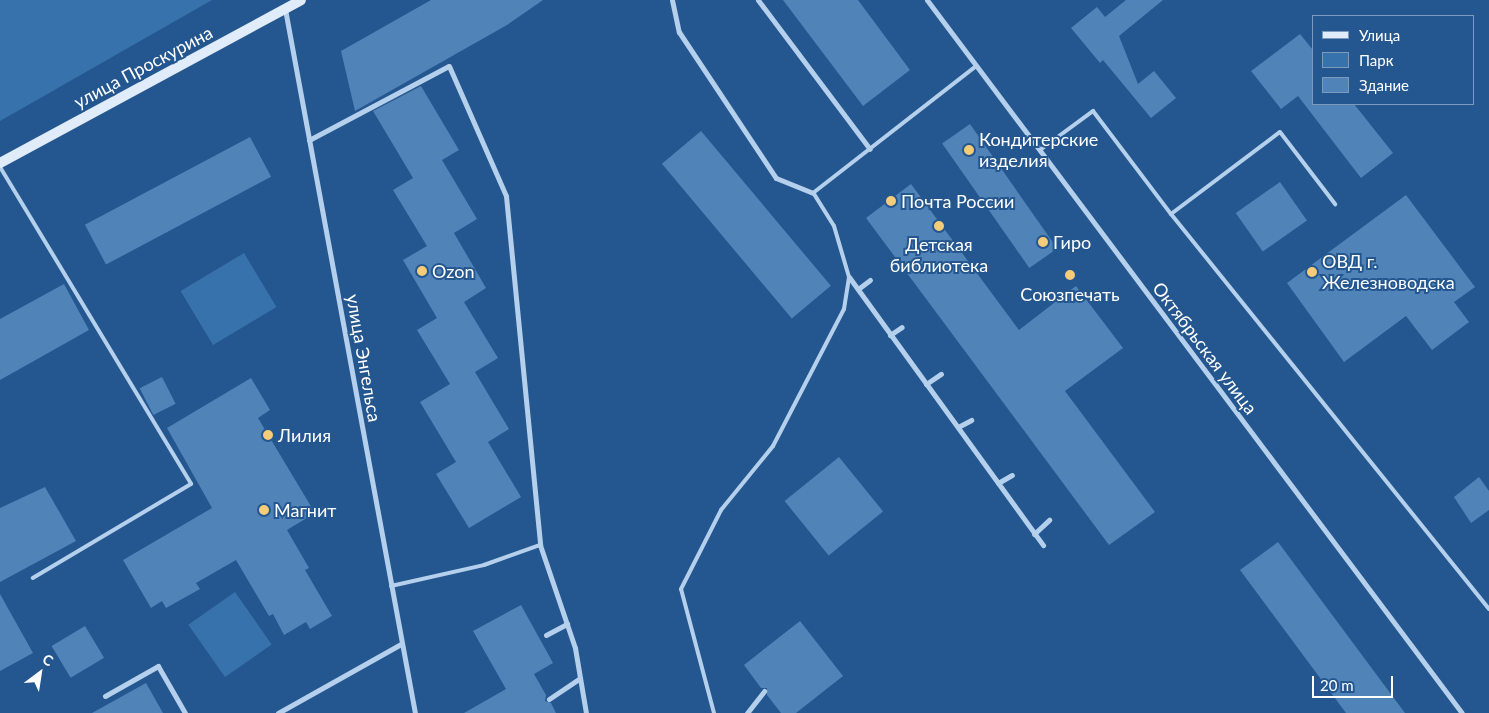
<!DOCTYPE html>
<html>
<head>
<meta charset="utf-8">
<style>
	body { margin:0 }
	#map { position:relative; width:1489px; height:713px; overflow:hidden; background:#24578f; font-family:Lato,sans-serif }
	div>[style] { position:absolute }
	.green>* { inset:0; background:#3872ac; transform-origin:0 0 }
	.building>* { inset:0; background:#5083b8; transform-origin:0 0 }
	.lane>* { height:4px; margin:-2px; padding:0 2px; transform-origin:2px; border-radius:2px; background:#b4d0ec }
	.street>* { height:5px; margin:-2.5px; padding:0 2.5px; transform-origin:2.5px; border-radius:2.5px; background:#b4d0ec }
	.secondary>* { height:10px; margin:-5px; padding:0 5px; transform-origin:5px; border-radius:5px; background:#e0ecf9 }
	.dots>* { width:14px; height:14px; translate:-50% -50%; box-sizing:border-box; border:2px solid #24578f; border-radius:50% }
	span { translate:-50% -50%; white-space:nowrap; text-align:center; line-height:1.15; -webkit-text-stroke:4px #24578f; paint-order:stroke }
	.street-label { font-size:18px; color:#fff }
	.poi-label { font-size:18px; color:#fff }
	.left { translate:0 -50%; text-align:left }
	.legend { position:absolute; left:1312px; top:15px; width:162px; height:90px; box-sizing:border-box; background:#24578f; border:1px solid #7c9abc; margin:0; padding:6px 9px; list-style:none; font-size:15px; color:#fff }
	.legend li { display:flex; align-items:center; gap:10px; height:25px }
	.legend b { width:25px; border:1px solid #7c9abc }
	.north { position:absolute; left:15px; top:648px; width:50px; height:50px; -webkit-text-stroke:4px #24578f; paint-order:stroke; rotate:31deg; font-size:14px; font-weight:700; line-height:20px; text-align:center; color:#fff }
	.north::after { content:''; display:block; margin:auto; width:18px; height:22px; background:#fff; clip-path:polygon(50% 0,100% 100%,50% 72%,0 100%) }
	.scale { position:absolute; left:1312px; top:676px; width:81px; height:22px; box-sizing:border-box; border:2px solid #fff; border-top:0; padding-left:6px; font-size:15px; line-height:18px; white-space:nowrap; color:#fff; -webkit-text-stroke:4px #24578f; paint-order:stroke }
</style>
</head>
<body>
<div id="map">
	<div class="green">
		<i style="clip-path:polygon(0 0,212px 0,0 121px)"></i>
		<i style="left:244px;top:253px;width:63px;height:74px;rotate:59deg"></i>
		<i style="left:235px;top:592px;width:64px;height:57px;rotate:55deg"></i>
	</div>
	<div class="building">
		<i style="clip-path:polygon(431px 0,543px 0,507px 25px,355px 111px,341px 51px)"></i>
		<i style="clip-path:polygon(783px 0,858px 0,910px 70px,863px 106px)"></i>
		<i style="clip-path:polygon(1126px 0,1163px 0,1119px 36px,1138px 84px,1154px 71px,1176px 98px,1151px 118px,1103px 60px,1100px 63px,1071px 28px,1097px 7px,1105px 17px)"></i>
		<i style="clip-path:polygon(1300px 34px,1313px 50px,1313px 104px,1354px 104px,1393px 153px,1361px 178px,1298px 96px,1281px 109px,1251px 71px)"></i>
		<i style="clip-path:polygon(421px 86px,459px 150px,442px 160px,477px 219px,454px 233px,486px 288px,464px 302px,498px 358px,475px 372px,509px 429px,488px 442px,521px 497px,469px 528px,436px 474px,456px 462px,420px 402px,450px 384px,417px 330px,437px 318px,403px 260px,427px 246px,393px 190px,413px 178px,373px 111px)"></i>
		<i style="left:970px;top:124px;width:152px;height:34px;rotate:55deg"></i>
		<i style="left:701px;top:131px;width:202px;height:51px;rotate:50deg"></i>
		<i style="left:250px;top:137px;width:45px;height:187px;rotate:62deg"></i>
		<i style="left:1280px;top:182px;width:47px;height:54px;rotate:55deg"></i>
		<i style="clip-path:polygon(911px 184px,1019px 330px,1076px 286px,1123px 348px,1065px 391px,1155px 512px,1109px 545px,866px 218px)"></i>
		<i style="clip-path:polygon(1406px 195px,1475px 287px,1454px 302px,1469px 322px,1432px 350px,1406px 316px,1344px 362px,1287px 283px)"></i>
		<i style="clip-path:polygon(64px 284px,89px 330px,0 380px,0 319px)"></i>
		<i style="left:162px;top:377px;width:30px;height:25px;rotate:63deg"></i>
		<i style="clip-path:polygon(251px 378px,270px 410px,258px 418px,315px 513px,287px 530px,309px 568px,305px 570px,332px 616px,310px 629px,306px 622px,284px 635px,273px 614px,269px 616px,236px 560px,196px 583px,200px 589px,166px 608px,162px 601px,151px 608px,123px 560px,212px 508px,167px 428px)"></i>
		<i style="left:839px;top:457px;width:70px;height:70px;rotate:51deg"></i>
		<i style="clip-path:polygon(1479px 477px,1489px 491px,1489px 510px,1471px 523px,1454px 497px)"></i>
		<i style="clip-path:polygon(45px 487px,76px 541px,0 582px,0 508px)"></i>
		<i style="clip-path:polygon(1278px 542px,1405px 713px,1346px 713px,1240px 570px)"></i>
		<i style="clip-path:polygon(0 594px,33px 653px,0 671px)"></i>
		<i style="clip-path:polygon(521px 605px,553px 663px,534px 674px,546px 695px,545px 701px,551px 703px,556px 713px,464px 713px,506px 689px,473px 631px)"></i>
		<i style="clip-path:polygon(800px 621px,843px 676px,796px 713px,781px 713px,767px 695px,767px 688px,761px 688px,744px 665px)"></i>
		<i style="left:85px;top:626px;width:37px;height:39px;rotate:59deg"></i>
		<i style="clip-path:polygon(146px 683px,163px 713px,92px 713px)"></i>
	</div>
	<div class="lane">
		<i style="left:1040px;top:150px;width:66px;rotate:-36.3deg"></i>
		<i style="left:1093px;top:111px;width:129px;rotate:52.9deg"></i>
		<i style="left:1171px;top:214px;width:136px;rotate:-37deg"></i>
		<i style="left:1280px;top:132px;width:91px;rotate:52.6deg"></i>
		<i style="left:0;top:167px;width:370px;rotate:58.9deg"></i>
		<i style="left:191px;top:484px;width:184px;rotate:149.3deg"></i>
		<i style="left:1171px;top:214px;width:507px;rotate:51.16deg"></i>
		<i style="left:391px;top:586px;width:95px;rotate:-12.7deg"></i>
		<i style="left:484px;top:565px;width:59px;rotate:-19.7deg"></i>
		<i style="left:714px;top:713px;width:128px;rotate:-104.9deg"></i>
		<i style="left:681px;top:589px;width:89px;rotate:-63.1deg"></i>
		<i style="left:721px;top:510px;width:82px;rotate:-50.9deg"></i>
		<i style="left:773px;top:446px;width:154px;rotate:-62.6deg"></i>
		<i style="left:844px;top:309px;width:32px;rotate:-81deg"></i>
		<i style="left:849px;top:277px;width:53px;rotate:-106.4deg"></i>
		<i style="left:834px;top:226px;width:39px;rotate:-122deg"></i>
		<i style="left:813px;top:193px;width:207px;rotate:-37.9deg"></i>
	</div>
	<div class="street">
		<i style="left:672px;top:0;width:33px;rotate:78deg"></i>
		<i style="left:679px;top:32px;width:175px;rotate:56.4deg"></i>
		<i style="left:776px;top:178px;width:40px;rotate:22deg"></i>
		<i style="left:758px;top:0;width:186px;rotate:53.1deg"></i>
		<i style="left:927px;top:0;width:891px;rotate:53.12deg"></i>
		<i style="left:285px;top:9px;width:716px;rotate:79.54deg"></i>
		<i style="left:309px;top:140px;width:158px;rotate:-27.9deg"></i>
		<i style="left:449px;top:66px;width:142px;rotate:66.3deg"></i>
		<i style="left:506px;top:196px;width:351px;rotate:84.4deg"></i>
		<i style="left:540px;top:545px;width:109px;rotate:71.2deg"></i>
		<i style="left:575px;top:648px;width:66px;rotate:80.4deg"></i>
		<i style="left:849px;top:277px;width:331px;rotate:54.1deg"></i>
		<i style="left:858px;top:289px;width:15px;rotate:-37deg"></i>
		<i style="left:890px;top:335px;width:14px;rotate:-34deg"></i>
		<i style="left:926px;top:384px;width:18px;rotate:-34deg"></i>
		<i style="left:958px;top:427px;width:15px;rotate:-28deg"></i>
		<i style="left:998px;top:483px;width:16px;rotate:-30deg"></i>
		<i style="left:1034px;top:534px;width:21px;rotate:-43deg"></i>
		<i style="left:546px;top:635px;width:24px;rotate:-28deg"></i>
		<i style="left:105px;top:696px;width:61px;rotate:-29.5deg"></i>
		<i style="left:158px;top:666px;width:54px;rotate:60.1deg"></i>
		<i style="left:549px;top:699px;width:37px;rotate:-34deg"></i>
		<i style="left:278px;top:713px;width:141px;rotate:-29.3deg"></i>
		<i style="left:747px;top:713px;width:28px;rotate:-52deg"></i>
	</div>
	<div class="secondary">
		<i style="left:0;top:163px;width:342px;rotate:-28.4deg"></i>
	</div>
	<div class="dots">
		<i style="left:969px;top:150px;background:#f6cc78"></i>
		<i style="left:891px;top:201px;background:#f6cc78"></i>
		<i style="left:939px;top:226px;background:#f6cc78"></i>
		<i style="left:1043px;top:242px;background:#f6cc78"></i>
		<i style="left:422px;top:271px;background:#f6cc78"></i>
		<i style="left:1312px;top:272px;background:#f6cc78"></i>
		<i style="left:1070px;top:275px;background:#f6cc78"></i>
		<i style="left:268px;top:435px;background:#f6cc78"></i>
		<i style="left:264px;top:510px;background:#f6cc78"></i>
	</div>
	<div class="street-label">
		<span style="left:143px;top:67px;rotate:-28deg">улица Проскурина</span>
		<span style="left:1205px;top:348px;rotate:53deg">Октябрьская улица</span>
		<span style="left:364px;top:358px;rotate:80deg">улица Энгельса</span>
	</div>
	<div class="poi-label">
		<span class="left" style="left:979px;top:150px">Кондитерские<br>изделия</span>
		<span class="left" style="left:901px;top:201px">Почта России</span>
		<span class="left" style="left:1053px;top:242px">Гиро</span>
		<span style="left:939px;top:255px">Детская<br>библиотека</span>
		<span class="left" style="left:1322px;top:272px">ОВД г.<br>Железноводска</span>
		<span class="left" style="left:432px;top:271px">Ozon</span>
		<span style="left:1070px;top:294px">Союзпечать</span>
		<span class="left" style="left:278px;top:435px">Лилия</span>
		<span class="left" style="left:274px;top:510px">Магнит</span>
	</div>
	<ul class="legend">
	<li><b style="height:6px;background:#e0ecf9"></b>Улица</li>
	<li><b style="height:14px;background:#3872ac"></b>Парк</li>
	<li><b style="height:14px;background:#5083b8"></b>Здание</li>
	</ul>
	<div class="north">С</div>
	<div class="scale">20 m</div>
</div>
</body>
</html>
